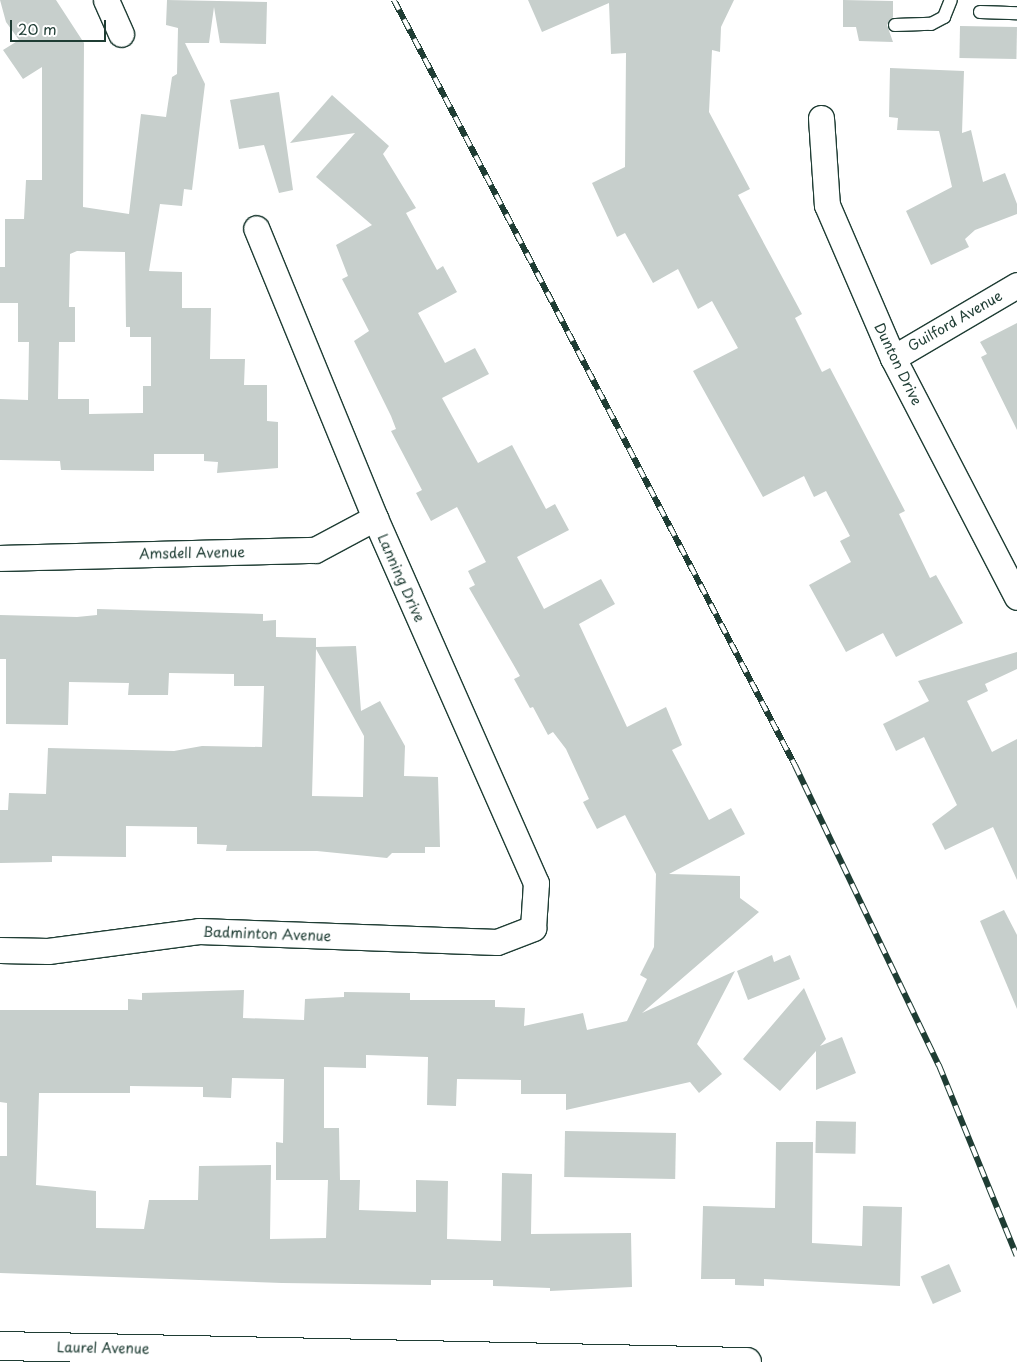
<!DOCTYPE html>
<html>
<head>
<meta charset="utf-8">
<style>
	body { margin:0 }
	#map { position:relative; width:1017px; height:1362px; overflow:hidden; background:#fff; font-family:"Playpen Sans",sans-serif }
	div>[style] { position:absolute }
	.building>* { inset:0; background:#c7cfcc; transform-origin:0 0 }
	.roads { filter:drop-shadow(1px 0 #1f3d34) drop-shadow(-1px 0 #1f3d34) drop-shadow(0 1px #1f3d34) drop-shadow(0 -1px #1f3d34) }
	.lane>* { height:12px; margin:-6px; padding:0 6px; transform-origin:6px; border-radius:6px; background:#fff }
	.street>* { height:25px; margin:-12.5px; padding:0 12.5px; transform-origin:12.5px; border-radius:12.5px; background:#fff }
	.secondary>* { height:28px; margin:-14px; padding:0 14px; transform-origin:14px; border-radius:14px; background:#fff }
	.rail>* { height:5.5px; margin-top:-2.75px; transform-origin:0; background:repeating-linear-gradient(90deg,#fff 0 11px,#1f3d34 0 22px); box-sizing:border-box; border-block:1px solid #1f3d34 }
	span { translate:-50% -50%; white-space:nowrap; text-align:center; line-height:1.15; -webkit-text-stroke:4.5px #fff; paint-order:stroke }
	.street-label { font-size:14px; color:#1f3d34 }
	.scale { position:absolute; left:10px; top:20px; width:96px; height:22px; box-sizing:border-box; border:2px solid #1f3d34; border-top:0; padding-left:6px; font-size:15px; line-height:18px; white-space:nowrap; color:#1f3d34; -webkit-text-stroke:4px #fff; paint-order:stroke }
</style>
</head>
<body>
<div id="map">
	<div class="building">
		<i style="clip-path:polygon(evenodd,0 0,56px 0,84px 43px,83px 207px,129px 214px,141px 114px,166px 117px,172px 77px,177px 74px,178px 28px,166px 25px,167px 0,267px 2px,266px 44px,220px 43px,214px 7px,209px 43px,185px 43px,205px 84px,192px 190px,184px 189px,182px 206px,160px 204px,149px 271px,182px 272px,182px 308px,211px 308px,210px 359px,245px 359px,244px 385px,267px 385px,267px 421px,278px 422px,278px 468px,217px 473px,218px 462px,204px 461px,204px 454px,154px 454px,154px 471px,61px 470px,60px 461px,0 460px,0 399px,28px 400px,29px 342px,18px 342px,18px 303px,0 303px,0 267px,5px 267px,5px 219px,24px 219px,26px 180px,42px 180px,42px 67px,23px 79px,3px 50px,19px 40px,6px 22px,0 0,77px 251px,125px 252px,126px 327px,130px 327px,130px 337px,151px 337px,151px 386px,143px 386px,143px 413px,89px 414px,89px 399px,58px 399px,59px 342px,75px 342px,75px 307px,69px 307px,70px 254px,77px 251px)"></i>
		<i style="clip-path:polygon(528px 0,734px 0,721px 27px,720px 52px,712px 50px,709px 112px,750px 189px,738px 195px,802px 314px,795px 318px,822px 372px,830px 368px,905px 511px,899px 514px,930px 578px,936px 575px,963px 623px,896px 657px,883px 633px,846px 652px,809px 585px,851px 562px,840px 541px,850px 536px,826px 491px,814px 497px,804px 476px,763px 497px,693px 371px,738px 348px,712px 301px,698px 309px,678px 269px,653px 283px,625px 233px,617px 237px,592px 183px,625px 167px,626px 53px,611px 54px,609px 3px,542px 32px)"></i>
		<i style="clip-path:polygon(843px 0,893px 1px,893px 17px,887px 25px,893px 42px,859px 41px,856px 27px,843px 27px)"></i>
		<i style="left:960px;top:26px;width:57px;height:32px;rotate:1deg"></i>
		<i style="clip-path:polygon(890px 68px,964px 71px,962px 133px,971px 130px,983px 182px,1005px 173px,1017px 204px,1017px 214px,975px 230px,965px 239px,969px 247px,931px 265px,906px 211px,952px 187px,939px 131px,897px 130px,898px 118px,889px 117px)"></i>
		<i style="clip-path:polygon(279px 92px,293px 190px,279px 193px,264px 145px,239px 149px,230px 100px)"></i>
		<i style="clip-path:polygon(evenodd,332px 95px,389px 146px,383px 154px,416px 208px,406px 213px,437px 270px,443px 266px,457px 292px,418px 313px,445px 363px,475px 348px,489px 374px,442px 398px,478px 463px,512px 445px,546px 509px,555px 504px,569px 530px,517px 557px,544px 609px,601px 579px,615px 604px,579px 624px,627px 727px,666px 707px,682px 745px,672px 750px,709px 820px,731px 808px,745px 834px,669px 874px,740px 876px,740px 898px,759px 912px,642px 1013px,735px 971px,697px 1044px,722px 1074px,699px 1093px,690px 1082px,566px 1110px,566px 1094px,521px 1094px,521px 1080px,457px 1079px,456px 1106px,427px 1105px,428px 1057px,366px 1055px,366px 1068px,324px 1067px,324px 1128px,339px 1128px,340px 1180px,360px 1180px,359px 1210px,416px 1212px,416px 1180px,448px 1181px,447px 1239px,501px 1241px,502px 1173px,532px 1174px,531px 1234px,631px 1233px,632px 1287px,550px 1291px,550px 1288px,493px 1286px,493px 1280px,431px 1280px,431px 1285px,282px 1283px,0 1273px,0 1156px,7px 1156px,7px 1103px,0 1102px,0 1010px,128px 1010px,128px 999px,142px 1000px,142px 993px,244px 990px,243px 1018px,304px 1020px,305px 999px,344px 997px,344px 992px,410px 993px,410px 1000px,495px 1000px,495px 1007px,525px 1008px,524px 1026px,583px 1013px,587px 1030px,627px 1021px,647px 979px,640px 975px,654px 947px,656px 874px,625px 815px,597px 829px,583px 802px,589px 799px,566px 749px,553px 732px,548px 735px,533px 707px,530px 708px,514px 679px,520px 676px,469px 588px,475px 585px,468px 571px,486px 562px,457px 507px,431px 521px,416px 493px,422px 490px,391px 431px,396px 429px,391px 416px,354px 341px,369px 331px,342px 279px,348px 276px,336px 245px,372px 225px,316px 177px,355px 133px,290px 143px,332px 95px,232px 1078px,284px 1079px,283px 1143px,276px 1142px,276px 1180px,328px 1180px,326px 1238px,270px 1239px,271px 1165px,199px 1166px,198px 1200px,149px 1200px,144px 1229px,96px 1228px,96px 1191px,36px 1185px,39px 1093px,130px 1093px,130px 1086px,203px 1087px,203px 1097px,231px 1098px,232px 1078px)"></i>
		<i style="clip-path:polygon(1017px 323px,1017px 430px,981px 357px,987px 354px,980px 342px)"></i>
		<i style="clip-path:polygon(evenodd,97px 609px,263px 614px,263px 621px,276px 620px,276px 637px,316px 638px,316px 647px,356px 646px,361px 711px,380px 701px,405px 746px,404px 776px,438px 777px,440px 847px,425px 847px,425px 853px,392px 853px,387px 858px,317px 851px,226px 851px,227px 845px,197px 844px,197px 827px,126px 826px,126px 857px,52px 856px,52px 862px,0 863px,0 810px,8px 810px,9px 793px,46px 794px,48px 748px,174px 751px,202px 746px,262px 747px,264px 686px,234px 686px,234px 674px,169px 673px,168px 695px,128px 695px,129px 683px,69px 682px,68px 725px,6px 724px,6px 659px,0 659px,0 615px,77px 617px,97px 615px,97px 609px,316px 649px,364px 736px,363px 797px,312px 796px,316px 649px)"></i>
		<i style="clip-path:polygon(1017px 652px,1017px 669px,985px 684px,988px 691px,967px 701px,992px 752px,1017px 739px,1017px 880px,993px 827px,945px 850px,932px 824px,957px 805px,924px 737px,896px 751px,883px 724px,929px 701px,918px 681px)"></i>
		<i style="clip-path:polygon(1004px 910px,1017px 935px,1017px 1009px,980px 921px)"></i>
		<i style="clip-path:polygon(772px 955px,774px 962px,790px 955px,800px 979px,748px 1000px,737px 971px)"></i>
		<i style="clip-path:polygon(804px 988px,826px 1039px,820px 1046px,842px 1037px,856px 1073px,816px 1090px,816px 1051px,780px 1091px,743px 1059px)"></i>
		<i style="left:816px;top:1121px;width:40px;height:32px;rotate:1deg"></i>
		<i style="left:565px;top:1131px;width:111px;height:46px;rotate:1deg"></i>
		<i style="clip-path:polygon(776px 1142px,813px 1142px,812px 1243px,862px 1246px,863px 1206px,902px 1207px,900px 1286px,764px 1279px,764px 1286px,735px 1285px,735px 1279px,701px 1279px,703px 1206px,775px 1208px)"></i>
		<i style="left:949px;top:1264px;width:30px;height:31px;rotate:66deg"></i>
	</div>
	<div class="roads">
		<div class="lane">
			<i style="left:980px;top:12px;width:37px;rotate:2deg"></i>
			<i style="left:895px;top:25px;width:36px;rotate:-2deg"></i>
			<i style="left:931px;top:24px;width:15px;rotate:-28deg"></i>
			<i style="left:944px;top:17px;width:18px;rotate:-68deg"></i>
		</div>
		<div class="street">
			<i style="left:106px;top:0;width:37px;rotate:66deg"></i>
			<i style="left:821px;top:118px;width:87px;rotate:86.1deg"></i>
			<i style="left:827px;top:205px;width:167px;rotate:66.7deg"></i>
			<i style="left:893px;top:358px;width:269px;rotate:62.6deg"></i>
			<i style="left:893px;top:358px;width:144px;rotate:-30.5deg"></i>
			<i style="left:0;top:558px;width:315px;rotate:-1.5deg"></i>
			<i style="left:315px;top:550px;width:68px;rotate:-28.1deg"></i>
			<i style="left:0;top:950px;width:48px;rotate:1.2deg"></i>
			<i style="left:48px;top:951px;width:152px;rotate:-7.5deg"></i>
			<i style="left:199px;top:931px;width:298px;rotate:2.1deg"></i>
			<i style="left:497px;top:942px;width:39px;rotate:-21deg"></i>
			<i style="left:533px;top:928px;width:45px;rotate:-86.2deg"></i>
			<i style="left:536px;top:883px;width:399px;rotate:-113.8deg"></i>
			<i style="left:375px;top:518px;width:313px;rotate:-112.3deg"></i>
		</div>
		<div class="secondary">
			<i style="left:0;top:1346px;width:747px;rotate:1.23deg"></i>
		</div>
	</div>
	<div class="rail">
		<i style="left:394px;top:0;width:864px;rotate:62.34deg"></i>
		<i style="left:795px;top:765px;width:333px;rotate:64.4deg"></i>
		<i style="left:939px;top:1065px;width:206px;rotate:67.8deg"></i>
	</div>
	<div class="street-label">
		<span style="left:955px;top:321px;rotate:-30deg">Guilford Avenue</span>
		<span style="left:898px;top:364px;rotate:64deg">Dunton Drive</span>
		<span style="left:192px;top:553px;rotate:-1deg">Amsdell Avenue</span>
		<span style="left:401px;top:578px;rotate:66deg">Lanning Drive</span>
		<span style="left:267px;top:934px;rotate:2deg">Badminton Avenue</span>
		<span style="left:103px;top:1348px;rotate:1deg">Laurel Avenue</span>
	</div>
	<div class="scale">20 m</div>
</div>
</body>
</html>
